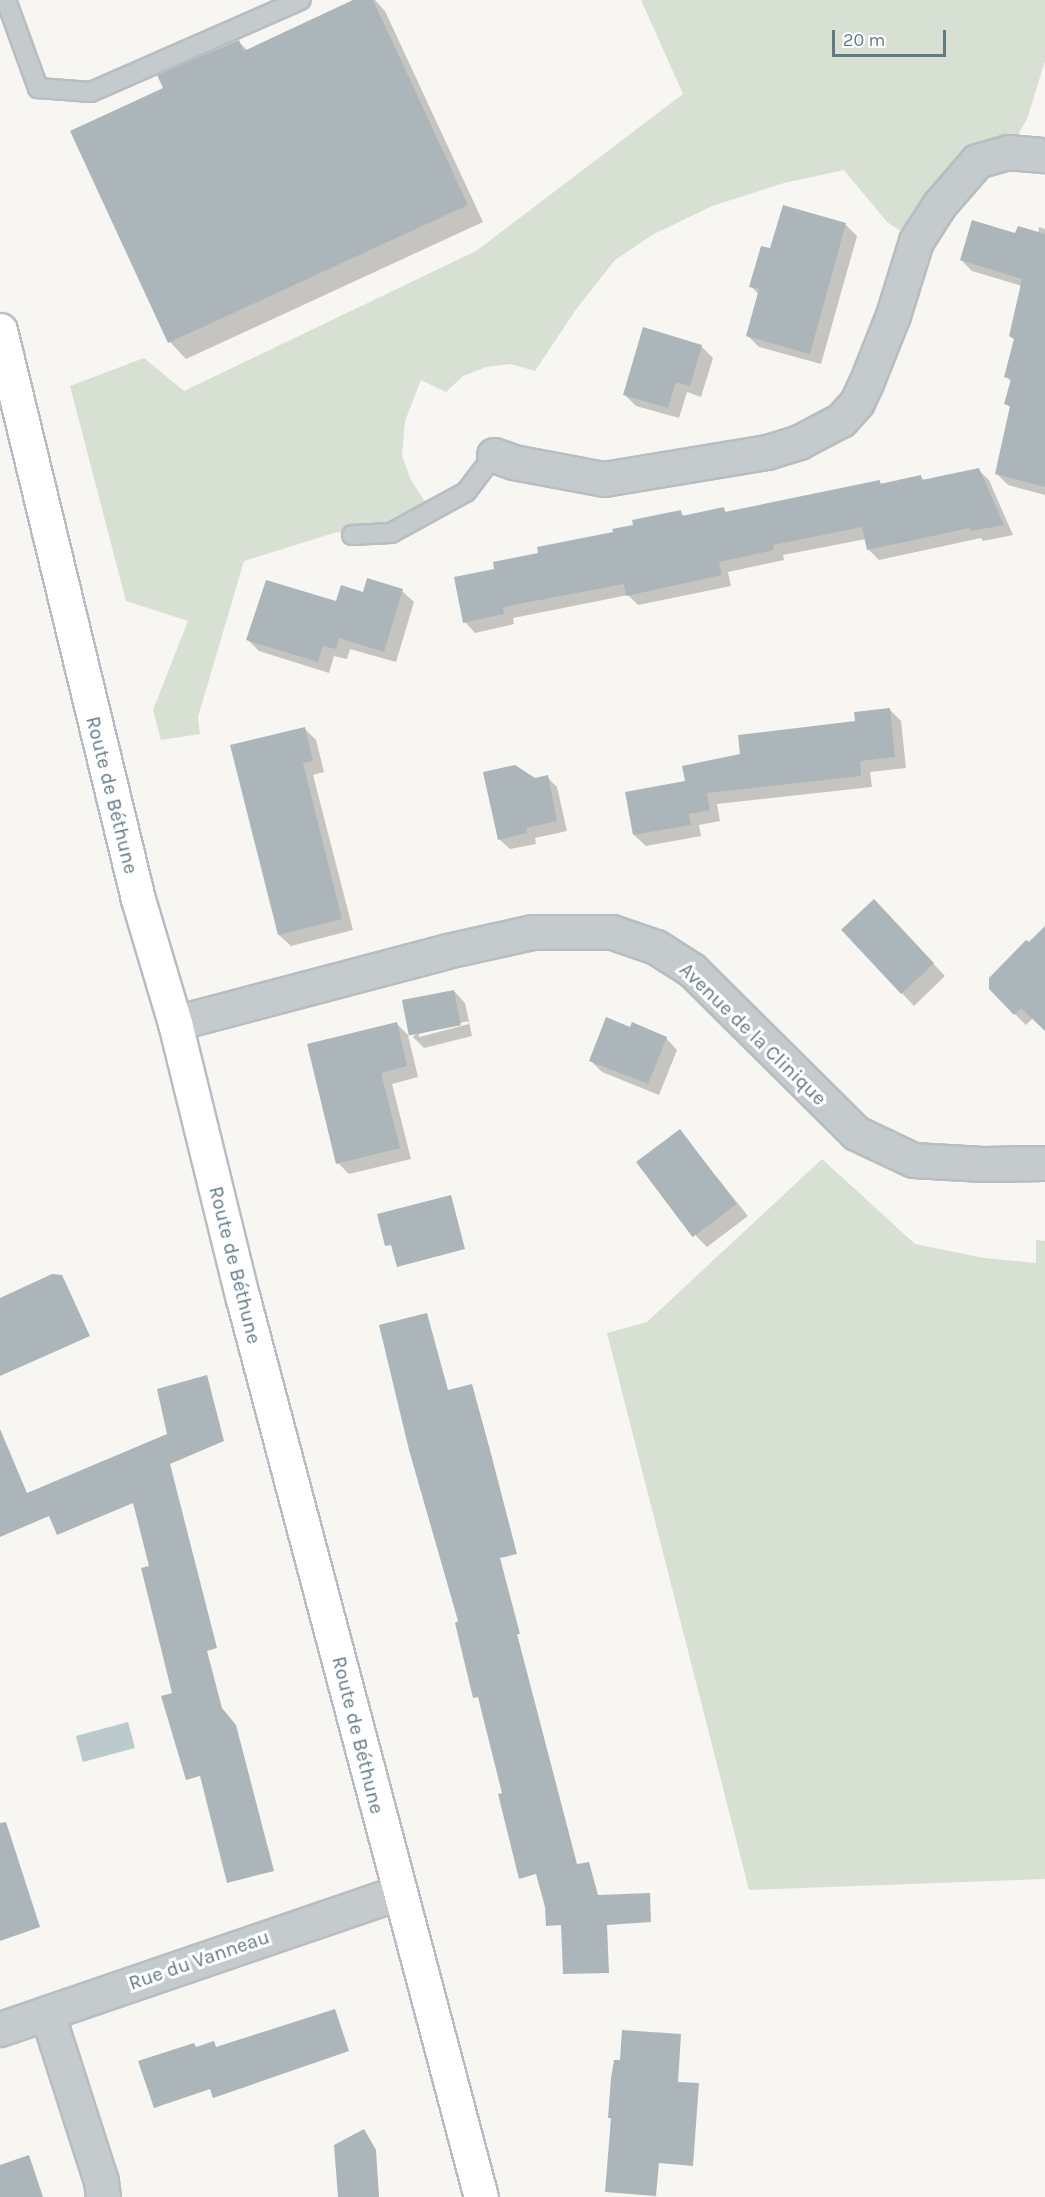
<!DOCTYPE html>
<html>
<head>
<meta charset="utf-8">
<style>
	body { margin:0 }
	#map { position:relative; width:1045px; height:2197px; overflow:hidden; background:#f7f6f2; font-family:Karla,sans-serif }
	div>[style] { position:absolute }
	.green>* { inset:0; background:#d8dfd3 }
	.water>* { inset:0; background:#bccace; transform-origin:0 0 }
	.shadow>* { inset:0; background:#0003 }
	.building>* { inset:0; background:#acb6ba; transform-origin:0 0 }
	.roads { filter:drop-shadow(2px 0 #b7bdc1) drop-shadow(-2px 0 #b7bdc1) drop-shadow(0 2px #b7bdc1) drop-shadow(0 -2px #b7bdc1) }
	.service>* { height:18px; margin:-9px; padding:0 9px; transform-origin:9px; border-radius:9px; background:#c5cacc }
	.minor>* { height:33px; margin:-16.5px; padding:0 16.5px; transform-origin:16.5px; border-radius:16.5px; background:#c5cacc }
	.secondary>* { height:33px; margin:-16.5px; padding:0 16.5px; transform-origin:16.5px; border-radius:16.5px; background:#fff }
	span { translate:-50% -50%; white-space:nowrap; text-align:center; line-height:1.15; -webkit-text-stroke:6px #fff; paint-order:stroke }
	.street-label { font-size:20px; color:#637986 }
	.scale { position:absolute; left:832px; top:30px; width:114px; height:27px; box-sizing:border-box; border:3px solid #637986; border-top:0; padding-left:8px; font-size:18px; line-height:21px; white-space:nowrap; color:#637986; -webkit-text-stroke:4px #fff; paint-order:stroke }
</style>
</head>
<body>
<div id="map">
	<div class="green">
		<i style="clip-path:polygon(641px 0,1045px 0,1045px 61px,1027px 119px,1008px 152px,916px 241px,887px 222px,844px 170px,784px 183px,712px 206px,652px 235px,615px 260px,577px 308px,535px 371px,511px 364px,486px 367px,463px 376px,446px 392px,421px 380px,405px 421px,402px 456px,411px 480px,428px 506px,427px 514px,352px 535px,337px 532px,244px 561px,198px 717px,200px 734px,161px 740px,153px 710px,188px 621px,126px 601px,70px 386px,144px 358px,184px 391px,476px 251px,683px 94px)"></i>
		<i style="clip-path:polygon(822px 1159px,915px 1244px,984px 1258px,1036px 1263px,1036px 1240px,1045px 1241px,1045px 1879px,749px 1890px,607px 1333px,647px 1322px)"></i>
	</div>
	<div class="water">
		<i style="left:128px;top:1722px;width:27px;height:54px;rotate:75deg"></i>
	</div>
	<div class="shadow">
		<i style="clip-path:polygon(357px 0,375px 0,385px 11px,483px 222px,186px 359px,170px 342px,72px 132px,165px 89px,238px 41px,248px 51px)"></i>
		<i style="clip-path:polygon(845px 224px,857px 236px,821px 364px,759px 347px,747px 335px,759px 295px,751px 286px,771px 250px)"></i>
		<i style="clip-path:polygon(1039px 227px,1045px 229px,1045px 495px,1008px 485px,997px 474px,1011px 408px,1006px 404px,1012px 383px,1006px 376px,1015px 340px,1011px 336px,1022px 286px,972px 271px,961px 260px,1016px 235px,1038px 234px)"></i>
		<i style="clip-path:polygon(701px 346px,713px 358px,701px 397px,687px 392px,679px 418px,636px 406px,625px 395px)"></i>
		<i style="clip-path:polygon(978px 470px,989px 480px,1013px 535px,983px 541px,981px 538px,879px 560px,868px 549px,866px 539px,783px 555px,784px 560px,728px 572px,731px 586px,638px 605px,628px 595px,513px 618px,514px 624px,475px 633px,465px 622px,496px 570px,680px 512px,685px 517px,723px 509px,727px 513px,879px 481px,883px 485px,921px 477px,925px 481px)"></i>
		<i style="clip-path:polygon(402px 591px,414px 602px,396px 662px,350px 649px,347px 659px,334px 656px,329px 673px,259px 651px,248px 640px,364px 594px)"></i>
		<i style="clip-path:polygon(889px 709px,901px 721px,906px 768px,870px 772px,872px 787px,717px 804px,720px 821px,699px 825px,701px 836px,646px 846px,634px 835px,687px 782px,741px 755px,857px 722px)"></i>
		<i style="clip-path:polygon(305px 729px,316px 740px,324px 772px,313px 775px,353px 930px,291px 946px,279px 935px)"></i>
		<i style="clip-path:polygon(547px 777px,557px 787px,567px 831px,535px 838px,536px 844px,510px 849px,499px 839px,535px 779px)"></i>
		<i style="clip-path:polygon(885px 913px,945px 976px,914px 1006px,843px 930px)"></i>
		<i style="clip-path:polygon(1045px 927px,1045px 1029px,1033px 1018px,1026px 1025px,990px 989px,990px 978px)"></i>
		<i style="clip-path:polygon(evenodd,454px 991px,465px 1003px,472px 1036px,424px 1048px,413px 1037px,454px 991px,468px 1021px,469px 1024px,419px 1037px,419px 1034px,468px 1021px)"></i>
		<i style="clip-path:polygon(397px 1024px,408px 1035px,418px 1077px,392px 1084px,411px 1159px,349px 1174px,338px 1163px)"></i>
		<i style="clip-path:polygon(631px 1029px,666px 1038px,677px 1050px,659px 1095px,602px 1072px,591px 1061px)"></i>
		<i style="clip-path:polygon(680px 1131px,748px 1216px,707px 1247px,696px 1236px)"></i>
	</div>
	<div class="building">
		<i style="clip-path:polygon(353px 0,373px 0,468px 205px,168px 343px,70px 131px,163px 88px,157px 75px,239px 40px,244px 51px)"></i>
		<i style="clip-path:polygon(783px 205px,846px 223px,810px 354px,746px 336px,759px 289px,749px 287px,761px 246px,770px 248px)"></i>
		<i style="clip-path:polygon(972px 220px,1015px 233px,1018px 226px,1045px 234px,1045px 487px,995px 474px,1010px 406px,1004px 404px,1011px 379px,1004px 377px,1014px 339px,1009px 336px,1022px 279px,960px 260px)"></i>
		<i style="clip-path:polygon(643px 327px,702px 345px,690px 386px,676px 382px,668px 408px,623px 395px)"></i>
		<i style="clip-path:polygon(979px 468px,1004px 525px,971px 531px,970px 528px,867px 550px,862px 527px,773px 545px,774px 550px,719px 562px,722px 575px,626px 596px,624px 584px,503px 607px,504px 614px,463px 623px,454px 577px,494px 569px,493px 562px,538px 553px,537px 547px,613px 532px,612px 529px,633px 525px,632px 520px,681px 510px,682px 516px,724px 507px,725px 512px,880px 480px,880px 484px,921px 475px,922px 480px)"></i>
		<i style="clip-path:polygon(367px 578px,403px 589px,384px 652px,339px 638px,336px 649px,323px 646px,318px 662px,246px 640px,266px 580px,336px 601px,341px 585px,363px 592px)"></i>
		<i style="clip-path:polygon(890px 708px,895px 757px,860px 761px,861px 776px,707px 793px,710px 810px,689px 814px,691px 825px,633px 835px,625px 792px,685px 781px,682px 766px,740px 754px,738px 735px,855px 721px,854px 712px)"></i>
		<i style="clip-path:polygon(305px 727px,313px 761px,303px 763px,342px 919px,278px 935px,230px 745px)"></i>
		<i style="clip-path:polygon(515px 765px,535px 778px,548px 775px,557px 821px,526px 828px,527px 833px,498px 840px,483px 772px)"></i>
		<i style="left:874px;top:899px;width:88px;height:45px;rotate:47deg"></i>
		<i style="clip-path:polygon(1045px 926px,1045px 1031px,1021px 1008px,1014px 1015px,989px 989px,989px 978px,1026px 940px,1029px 942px)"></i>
		<i style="left:454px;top:990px;width:36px;height:53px;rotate:79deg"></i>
		<i style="clip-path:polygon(606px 1017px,630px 1027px,632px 1022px,667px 1037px,648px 1084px,589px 1061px)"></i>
		<i style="clip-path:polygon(397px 1022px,407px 1066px,381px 1073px,400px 1148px,336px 1164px,307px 1044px)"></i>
		<i style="left:680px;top:1129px;width:94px;height:55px;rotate:53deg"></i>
		<i style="clip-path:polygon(451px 1195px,465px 1249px,397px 1267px,391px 1245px,385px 1246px,377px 1214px)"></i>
		<i style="clip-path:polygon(52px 1274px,62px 1275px,90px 1336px,0 1376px,0 1298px)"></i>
		<i style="clip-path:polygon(427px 1313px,448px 1390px,472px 1384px,490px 1450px,517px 1554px,500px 1558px,520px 1634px,517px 1634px,577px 1864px,589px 1862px,598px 1895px,650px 1893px,651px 1922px,607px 1925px,609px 1973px,563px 1974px,561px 1925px,546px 1926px,545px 1907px,536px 1874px,519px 1879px,498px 1794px,502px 1793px,478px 1697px,473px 1698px,455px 1623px,458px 1621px,409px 1450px,379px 1325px)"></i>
		<i style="clip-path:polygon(207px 1375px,224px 1441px,170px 1464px,217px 1648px,207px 1651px,222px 1708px,236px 1725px,274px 1871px,227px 1883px,200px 1776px,186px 1780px,161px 1696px,172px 1693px,141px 1568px,149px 1566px,133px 1503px,57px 1535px,49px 1516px,0 1537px,0 1429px,27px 1493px,167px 1434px,157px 1389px)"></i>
		<i style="clip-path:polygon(6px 1822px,40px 1927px,0 1941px,0 1823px)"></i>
		<i style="clip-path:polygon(335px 2009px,349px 2051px,213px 2098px,210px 2089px,154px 2108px,138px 2061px,194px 2043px,196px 2047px,214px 2041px,216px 2047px)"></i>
		<i style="clip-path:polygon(622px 2030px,681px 2034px,678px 2082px,699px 2083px,693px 2166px,659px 2163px,656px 2196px,605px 2192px,611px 2118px,608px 2118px,611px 2078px,614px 2060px,620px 2060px)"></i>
		<i style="clip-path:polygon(364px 2129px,376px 2150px,379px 2197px,338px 2197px,334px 2145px)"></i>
		<i style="clip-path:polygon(29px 2155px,43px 2197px,0 2197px,0 2165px)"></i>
	</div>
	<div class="roads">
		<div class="service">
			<i style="left:6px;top:0;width:94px;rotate:70deg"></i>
			<i style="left:38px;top:88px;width:53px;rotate:4.3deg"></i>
			<i style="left:91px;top:92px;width:229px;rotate:-23.7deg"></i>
			<i style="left:352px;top:535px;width:39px;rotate:-3deg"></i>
			<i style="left:391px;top:533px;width:85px;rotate:-28.7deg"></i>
			<i style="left:466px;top:492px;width:46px;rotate:-52.9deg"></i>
		</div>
		<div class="minor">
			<i style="left:494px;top:455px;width:20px;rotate:20deg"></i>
			<i style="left:513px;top:462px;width:93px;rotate:10.6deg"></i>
			<i style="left:604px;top:479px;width:165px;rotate:-9.4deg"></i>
			<i style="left:767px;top:452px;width:34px;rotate:-17deg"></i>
			<i style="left:799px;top:442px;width:47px;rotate:-27.6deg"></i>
			<i style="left:841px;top:420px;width:24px;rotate:-48deg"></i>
			<i style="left:857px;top:402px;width:21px;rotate:-65deg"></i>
			<i style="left:866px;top:383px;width:73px;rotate:-68.3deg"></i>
			<i style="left:893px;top:315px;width:77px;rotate:-72.7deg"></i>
			<i style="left:916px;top:241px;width:43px;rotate:-57.4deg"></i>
			<i style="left:939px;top:205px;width:58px;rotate:-49.2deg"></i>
			<i style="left:977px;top:161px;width:32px;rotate:-16deg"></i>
			<i style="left:1008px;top:152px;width:37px;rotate:5deg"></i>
			<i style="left:175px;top:1023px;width:281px;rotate:-14.8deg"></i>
			<i style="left:447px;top:951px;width:88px;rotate:-12.5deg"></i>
			<i style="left:533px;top:932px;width:79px"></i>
			<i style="left:612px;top:932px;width:46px;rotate:18.8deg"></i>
			<i style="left:656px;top:947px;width:43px;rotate:32.6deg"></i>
			<i style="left:692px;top:970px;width:231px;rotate:44.8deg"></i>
			<i style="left:856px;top:1133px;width:63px;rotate:25.3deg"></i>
			<i style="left:913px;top:1160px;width:70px;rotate:3.3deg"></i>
			<i style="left:983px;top:1164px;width:62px;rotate:-0.9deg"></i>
			<i style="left:47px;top:2013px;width:176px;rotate:72.2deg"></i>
			<i style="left:101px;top:2181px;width:16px;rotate:83deg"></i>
			<i style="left:0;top:2029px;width:421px;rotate:-18.9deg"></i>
		</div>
		<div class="secondary">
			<i style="left:0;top:330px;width:585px;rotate:76.37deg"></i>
			<i style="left:138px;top:899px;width:129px;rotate:73.4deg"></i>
			<i style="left:175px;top:1023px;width:284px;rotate:76.2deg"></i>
			<i style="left:243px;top:1299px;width:929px;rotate:75.16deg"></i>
		</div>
	</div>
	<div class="street-label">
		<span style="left:112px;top:795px;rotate:76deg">Route de Béthune</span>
		<span style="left:753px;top:1034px;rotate:44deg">Avenue de la Clinique</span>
		<span style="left:235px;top:1265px;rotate:76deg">Route de Béthune</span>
		<span style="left:358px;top:1735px;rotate:76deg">Route de Béthune</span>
		<span style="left:199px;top:1960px;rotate:-19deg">Rue du Vanneau</span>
	</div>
	<div class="scale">20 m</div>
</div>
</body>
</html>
